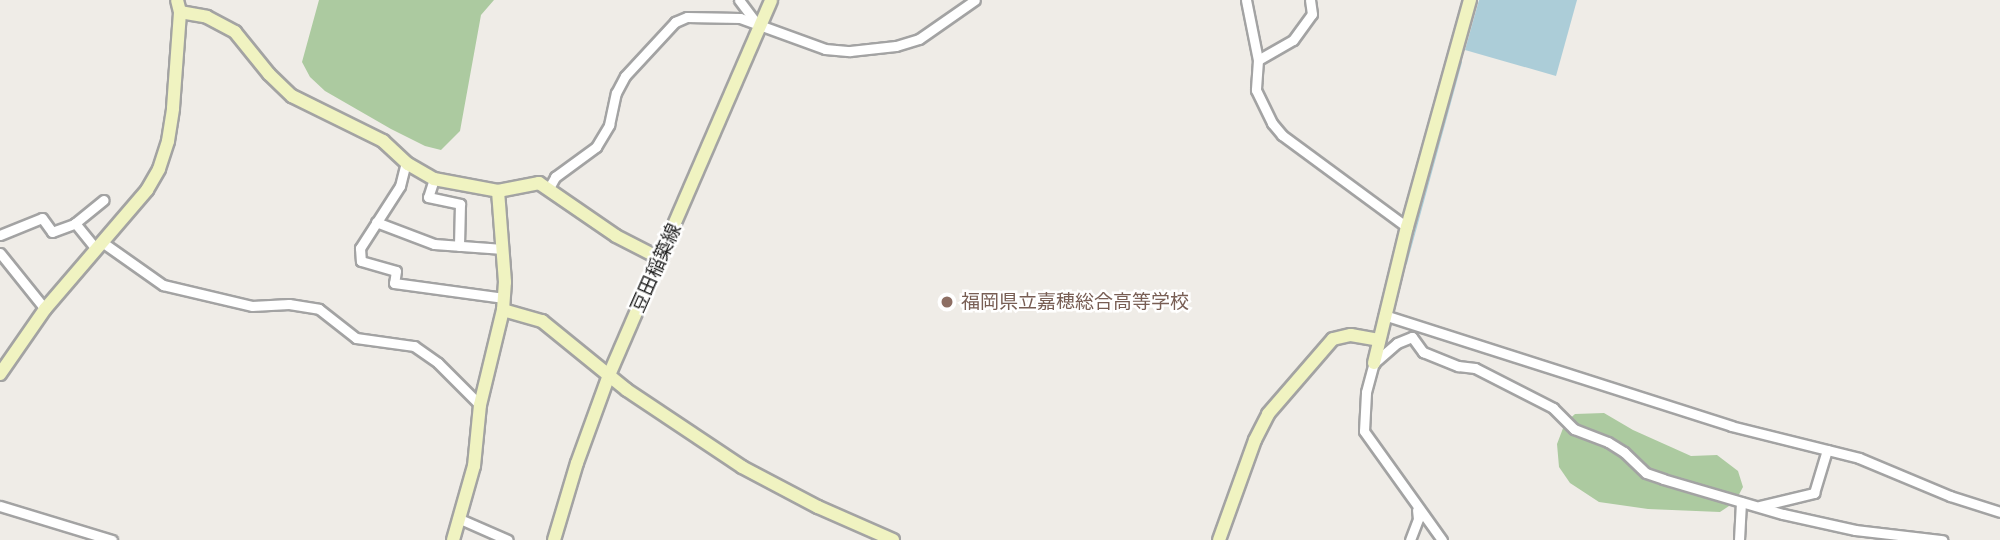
<!DOCTYPE html>
<html>
<head>
<meta charset="utf-8">
<style>
	body { margin:0 }
	#map { position:relative; width:2000px; height:540px; overflow:hidden; background:#efece7; font-family:"DM Sans","Noto Sans JP",sans-serif }
	div>[style] { position:absolute }
	.forest>* { inset:0; background:#accaa0 }
	.water>* { inset:0; background:#accdd8 }
	.stream>* { height:2.5px; margin:-1.25px; padding:0 1.25px; transform-origin:1.25px; border-radius:1.25px; background:#accdd8 }
	.roads { filter:drop-shadow(2px 0 #a3a3a3) drop-shadow(-2px 0 #a3a3a3) drop-shadow(0 2px #a3a3a3) drop-shadow(0 -2px #a3a3a3) }
	.street>* { height:9px; margin:-4.5px; padding:0 4.5px; transform-origin:4.5px; border-radius:4.5px; background:#fff }
	.secondary>* { height:12px; margin:-6px; padding:0 6px; transform-origin:6px; border-radius:6px; background:#f0f3c1 }
	.dots>* { width:19px; height:19px; translate:-50% -50%; box-sizing:border-box; border:4px solid #fff; border-radius:50% }
	span { translate:-50% -50%; white-space:nowrap; text-align:center; line-height:1.15; -webkit-text-stroke:5px #fff; paint-order:stroke }
	.street-label { font-size:19px; color:#1f1f1f }
	.education-label { font-size:19px; color:#785e54 }
	.left { translate:0 -50%; text-align:left }
</style>
</head>
<body>
<div id="map">
	<div class="forest">
		<i style="clip-path:polygon(319px 0,494px 0,481px 15px,460px 131px,441px 150px,425px 146px,391px 129px,325px 91px,310px 77px,302px 62px)"></i>
		<i style="clip-path:polygon(1604px 413px,1633px 430px,1691px 456px,1717px 455px,1738px 471px,1743px 487px,1735px 502px,1720px 512px,1648px 509px,1599px 502px,1570px 483px,1559px 467px,1557px 444px,1565px 423px,1575px 414px)"></i>
	</div>
	<div class="water">
		<i style="clip-path:polygon(1479px 0,1577px 0,1556px 76px,1465px 50px)"></i>
	</div>
	<div class="stream">
		<i style="left:1405px;top:263px;width:208px;rotate:-74.7deg"></i>
		<i style="left:1391px;top:313px;width:15px;rotate:16deg"></i>
	</div>
	<div class="roads">
		<div class="street">
			<i style="left:739px;top:0;width:31px;rotate:53deg"></i>
			<i style="left:1246px;top:0;width:61px;rotate:78.7deg"></i>
			<i style="left:1258px;top:60px;width:30px;rotate:94deg"></i>
			<i style="left:1256px;top:90px;width:37px;rotate:64deg"></i>
			<i style="left:1272px;top:123px;width:16px;rotate:50deg"></i>
			<i style="left:1282px;top:135px;width:155px;rotate:36.4deg"></i>
			<i style="left:1258px;top:60px;width:40px;rotate:-29.7deg"></i>
			<i style="left:1293px;top:40px;width:32px;rotate:-54deg"></i>
			<i style="left:1312px;top:14px;width:14px;rotate:-98deg"></i>
			<i style="left:406px;top:162px;width:25px;rotate:104deg"></i>
			<i style="left:400px;top:186px;width:74px;rotate:122.8deg"></i>
			<i style="left:360px;top:248px;width:13px;rotate:86deg"></i>
			<i style="left:361px;top:261px;width:36px;rotate:16deg"></i>
			<i style="left:396px;top:271px;width:12px;rotate:99deg"></i>
			<i style="left:394px;top:283px;width:111px;rotate:7.8deg"></i>
			<i style="left:434px;top:179px;width:19px;rotate:108deg"></i>
			<i style="left:428px;top:197px;width:33px;rotate:12deg"></i>
			<i style="left:460px;top:204px;width:42px;rotate:91.4deg"></i>
			<i style="left:549px;top:188px;width:13px;rotate:-61deg"></i>
			<i style="left:555px;top:177px;width:51px;rotate:-36.2deg"></i>
			<i style="left:596px;top:147px;width:26px;rotate:-59deg"></i>
			<i style="left:609px;top:125px;width:33px;rotate:-78deg"></i>
			<i style="left:616px;top:93px;width:19px;rotate:-62deg"></i>
			<i style="left:625px;top:76px;width:74px;rotate:-47.2deg"></i>
			<i style="left:675px;top:22px;width:13px;rotate:-23deg"></i>
			<i style="left:687px;top:17px;width:53px;rotate:1.1deg"></i>
			<i style="left:740px;top:18px;width:90px;rotate:20deg"></i>
			<i style="left:825px;top:49px;width:25px;rotate:5deg"></i>
			<i style="left:850px;top:51px;width:46px;rotate:-6.2deg"></i>
			<i style="left:896px;top:46px;width:24px;rotate:-17deg"></i>
			<i style="left:919px;top:39px;width:68px;rotate:-34.9deg"></i>
			<i style="left:376px;top:222px;width:62px;rotate:20.8deg"></i>
			<i style="left:434px;top:244px;width:69px;rotate:4.1deg"></i>
			<i style="left:75px;top:223px;width:33px;rotate:51deg"></i>
			<i style="left:0;top:235px;width:45px;rotate:-22deg"></i>
			<i style="left:42px;top:218px;width:17px;rotate:54deg"></i>
			<i style="left:52px;top:232px;width:23px;rotate:-20deg"></i>
			<i style="left:74px;top:224px;width:38px;rotate:-39deg"></i>
			<i style="left:102px;top:242px;width:75px;rotate:35.2deg"></i>
			<i style="left:163px;top:285px;width:91px;rotate:13.3deg"></i>
			<i style="left:252px;top:306px;width:37px;rotate:-3deg"></i>
			<i style="left:289px;top:304px;width:30px;rotate:9deg"></i>
			<i style="left:319px;top:309px;width:47px;rotate:38.1deg"></i>
			<i style="left:356px;top:338px;width:59px;rotate:7.9deg"></i>
			<i style="left:414px;top:346px;width:29px;rotate:35deg"></i>
			<i style="left:438px;top:363px;width:59px;rotate:45deg"></i>
			<i style="left:0;top:253px;width:72px;rotate:51.2deg"></i>
			<i style="left:1384px;top:315px;width:364px;rotate:17.7deg"></i>
			<i style="left:1731px;top:426px;width:132px;rotate:14deg"></i>
			<i style="left:1859px;top:458px;width:99px;rotate:22.7deg"></i>
			<i style="left:1950px;top:496px;width:52px;rotate:17.7deg"></i>
			<i style="left:0;top:506px;width:117px;rotate:16.9deg"></i>
			<i style="left:1760px;top:506px;width:56px;rotate:-13.5deg"></i>
			<i style="left:1814px;top:493px;width:45px;rotate:-73.2deg"></i>
			<i style="left:460px;top:519px;width:52px;rotate:23.6deg"></i>
			<i style="left:1410px;top:540px;width:22px;rotate:-69deg"></i>
			<i style="left:1418px;top:519px;width:9px;rotate:-96deg"></i>
			<i style="left:1442px;top:540px;width:134px;rotate:-125.6deg"></i>
			<i style="left:1364px;top:431px;width:39px;rotate:-87deg"></i>
			<i style="left:1366px;top:392px;width:30px;rotate:-75deg"></i>
			<i style="left:1374px;top:363px;width:30px;rotate:-41deg"></i>
			<i style="left:1397px;top:343px;width:16px;rotate:-22deg"></i>
			<i style="left:1412px;top:337px;width:19px;rotate:54deg"></i>
			<i style="left:1423px;top:352px;width:38px;rotate:22deg"></i>
			<i style="left:1458px;top:366px;width:17px;rotate:7deg"></i>
			<i style="left:1475px;top:368px;width:88px;rotate:27.1deg"></i>
			<i style="left:1553px;top:408px;width:30px;rotate:45deg"></i>
			<i style="left:1574px;top:429px;width:36px;rotate:21deg"></i>
			<i style="left:1608px;top:442px;width:19px;rotate:32deg"></i>
			<i style="left:1624px;top:452px;width:30px;rotate:44deg"></i>
			<i style="left:1646px;top:473px;width:18px;rotate:19deg"></i>
			<i style="left:1663px;top:479px;width:125px;rotate:16.3deg"></i>
			<i style="left:1783px;top:514px;width:74px;rotate:12.5deg"></i>
			<i style="left:1855px;top:530px;width:88px;rotate:6.6deg"></i>
			<i style="left:1739px;top:540px;width:38px;rotate:-87deg"></i>
		</div>
		<div class="secondary">
			<i style="left:180px;top:12px;width:27px;rotate:10deg"></i>
			<i style="left:207px;top:17px;width:32px;rotate:28deg"></i>
			<i style="left:235px;top:32px;width:54px;rotate:51deg"></i>
			<i style="left:269px;top:74px;width:32px;rotate:44deg"></i>
			<i style="left:292px;top:96px;width:102px;rotate:26.3deg"></i>
			<i style="left:383px;top:141px;width:34px;rotate:43deg"></i>
			<i style="left:408px;top:164px;width:30px;rotate:30deg"></i>
			<i style="left:434px;top:179px;width:65px;rotate:10.6deg"></i>
			<i style="left:498px;top:191px;width:42px;rotate:-11deg"></i>
			<i style="left:539px;top:183px;width:93px;rotate:34.5deg"></i>
			<i style="left:616px;top:236px;width:51px;rotate:27.1deg"></i>
			<i style="left:503px;top:310px;width:41px;rotate:15.8deg"></i>
			<i style="left:542px;top:321px;width:109px;rotate:39.1deg"></i>
			<i style="left:627px;top:390px;width:138px;rotate:33.8deg"></i>
			<i style="left:742px;top:467px;width:86px;rotate:27.8deg"></i>
			<i style="left:818px;top:507px;width:82px;rotate:23.7deg"></i>
			<i style="left:1374px;top:363px;width:140px;rotate:-76.4deg"></i>
			<i style="left:1407px;top:227px;width:236px;rotate:-74.5deg"></i>
			<i style="left:0;top:374px;width:79px;rotate:-55.3deg"></i>
			<i style="left:45px;top:309px;width:157px;rotate:-49.4deg"></i>
			<i style="left:147px;top:190px;width:24px;rotate:-60deg"></i>
			<i style="left:159px;top:169px;width:29px;rotate:-72deg"></i>
			<i style="left:168px;top:141px;width:33px;rotate:-81deg"></i>
			<i style="left:173px;top:108px;width:96px;rotate:-85.8deg"></i>
			<i style="left:180px;top:12px;width:12px;rotate:-104deg"></i>
			<i style="left:453px;top:540px;width:77px;rotate:-74.2deg"></i>
			<i style="left:474px;top:466px;width:61px;rotate:-84.4deg"></i>
			<i style="left:480px;top:405px;width:98px;rotate:-76.4deg"></i>
			<i style="left:503px;top:310px;width:28px;rotate:-86deg"></i>
			<i style="left:505px;top:282px;width:91px;rotate:-94.4deg"></i>
			<i style="left:554px;top:540px;width:80px;rotate:-73.4deg"></i>
			<i style="left:577px;top:463px;width:94px;rotate:-70deg"></i>
			<i style="left:609px;top:375px;width:408px;rotate:-66.6deg"></i>
			<i style="left:1219px;top:540px;width:106px;rotate:-70.2deg"></i>
			<i style="left:1255px;top:440px;width:29px;rotate:-63deg"></i>
			<i style="left:1268px;top:414px;width:99px;rotate:-49.1deg"></i>
			<i style="left:1333px;top:339px;width:18px;rotate:-13deg"></i>
			<i style="left:1351px;top:335px;width:28px;rotate:10deg"></i>
		</div>
	</div>
	<div class="dots">
		<i style="left:947px;top:302px;background:#8d6e63"></i>
	</div>
	<div class="street-label">
		<span style="left:656px;top:268px;rotate:-66deg">豆田稲築線</span>
	</div>
	<div class="education-label">
		<span class="left" style="left:961px;top:302px">福岡県立嘉穂総合高等学校</span>
	</div>
</div>
</body>
</html>
